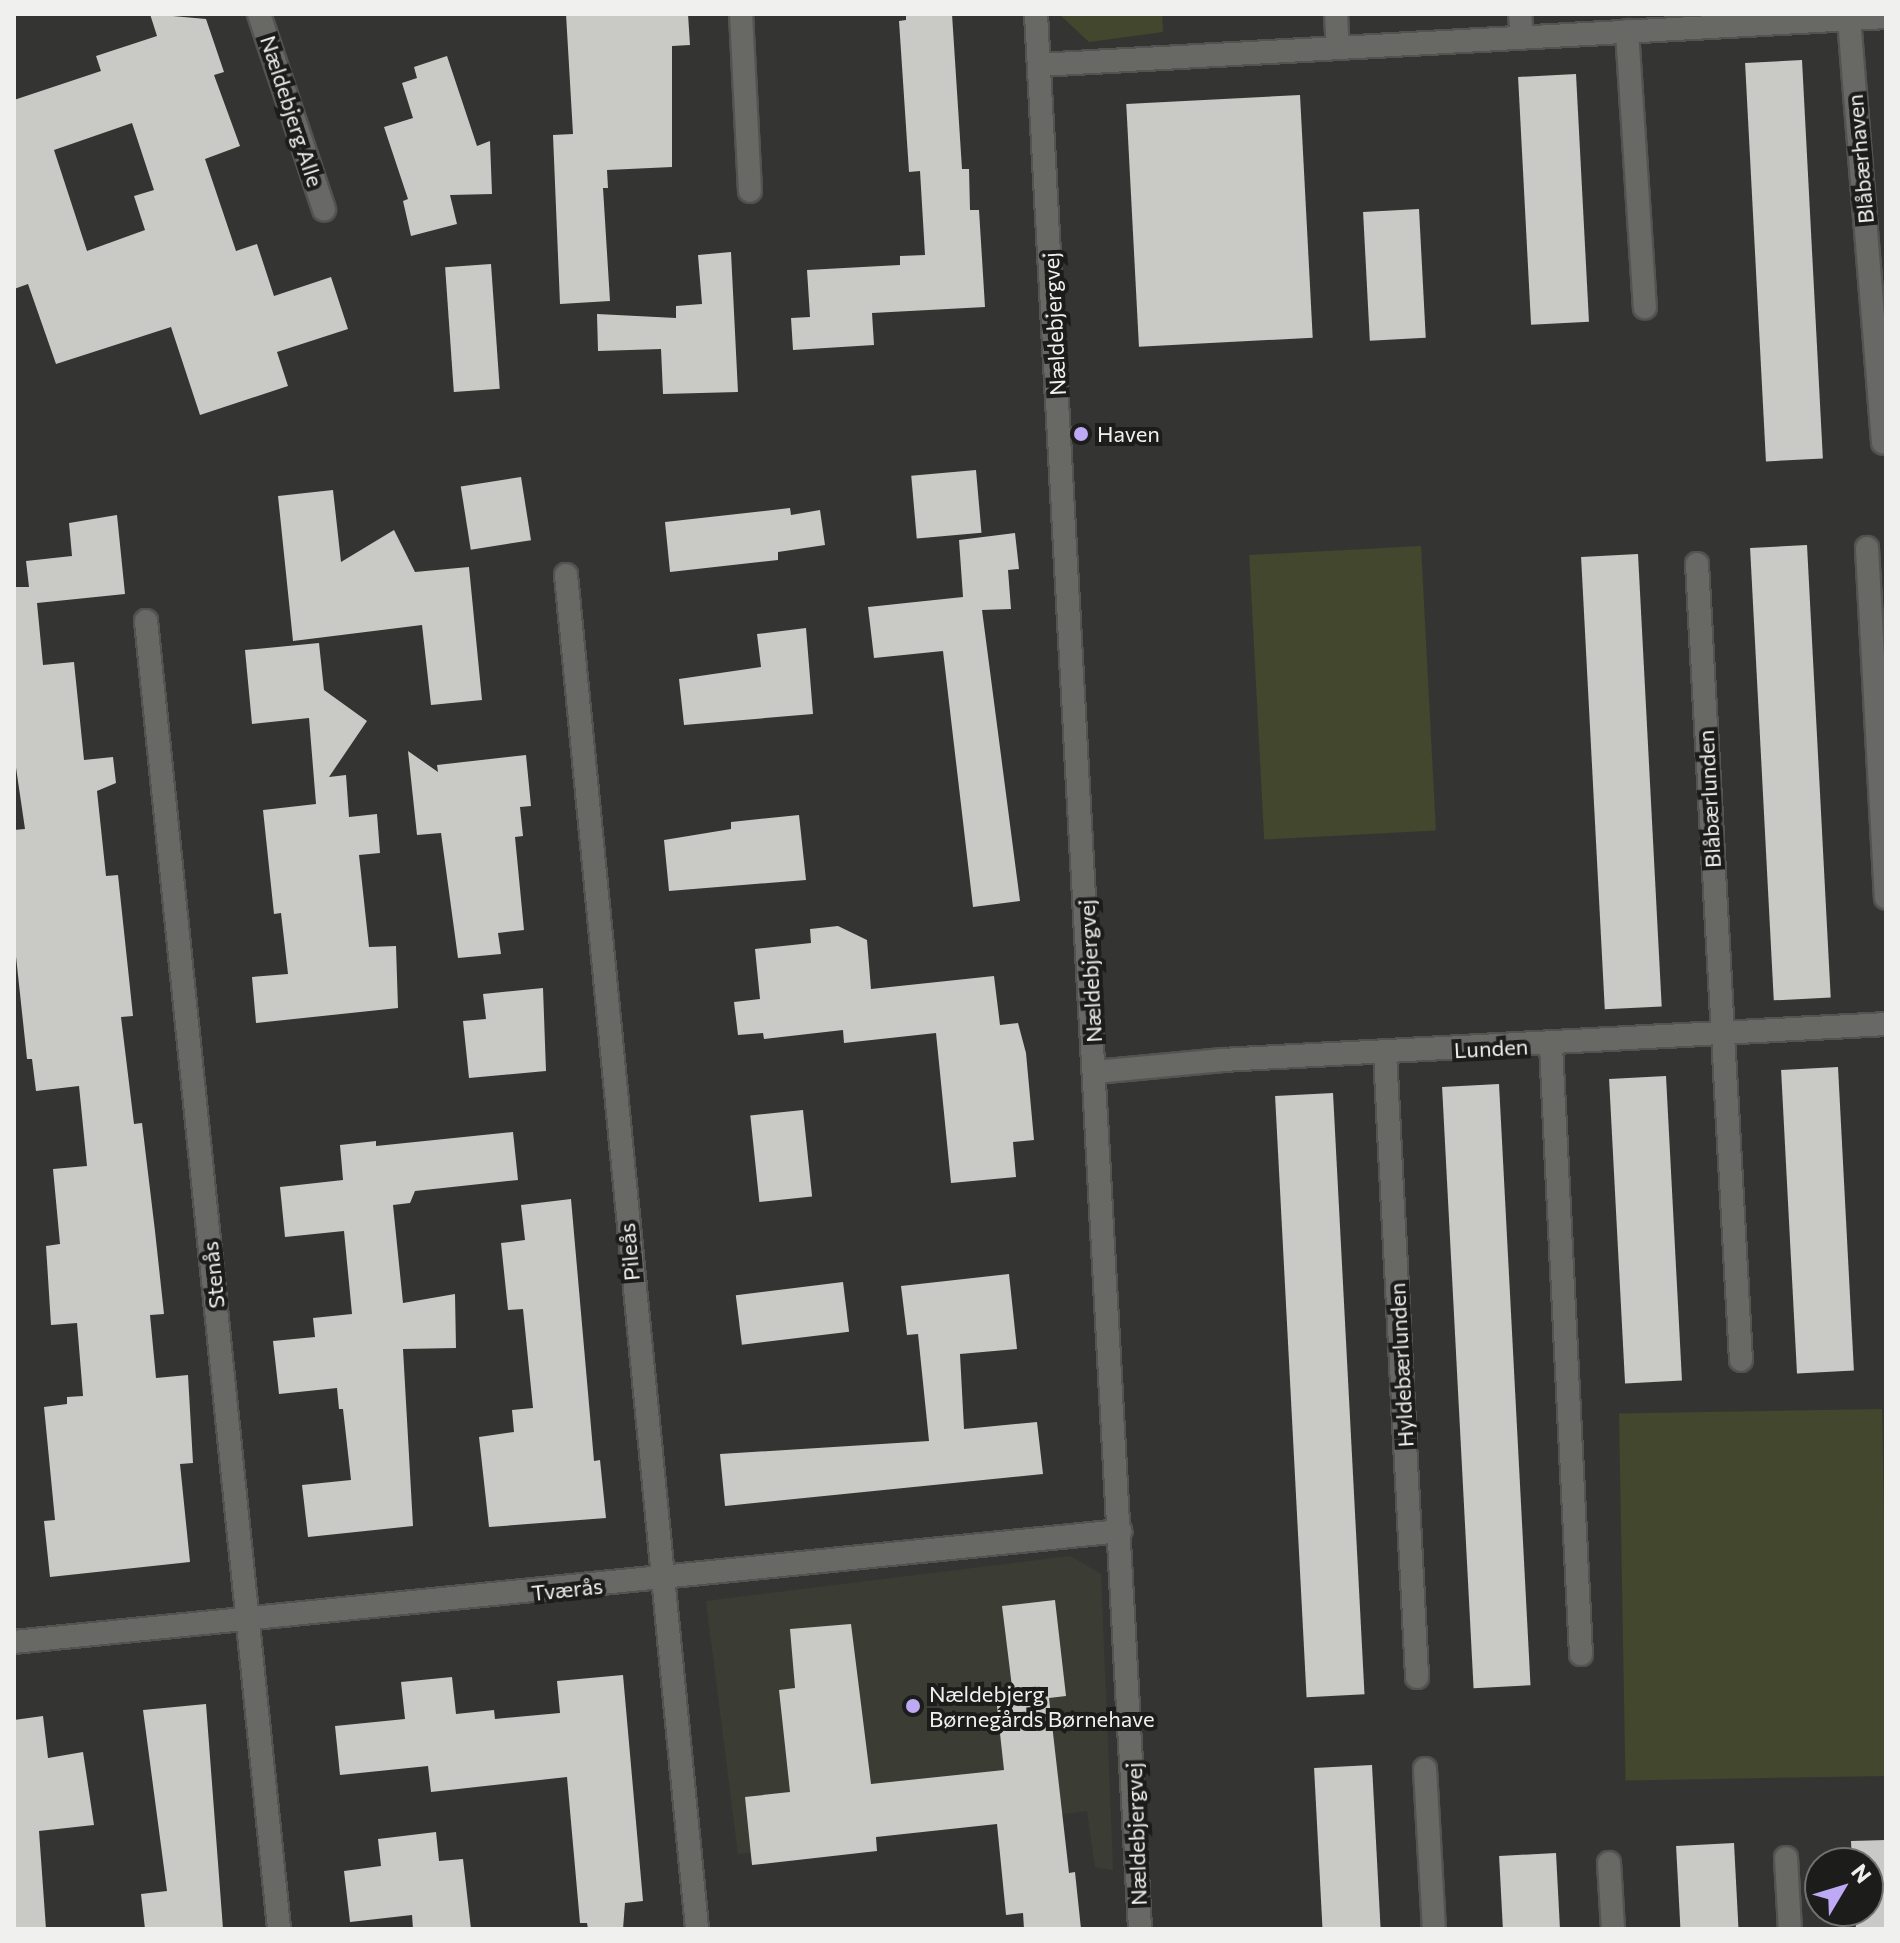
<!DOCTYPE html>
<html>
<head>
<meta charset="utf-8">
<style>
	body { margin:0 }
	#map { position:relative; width:1900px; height:1943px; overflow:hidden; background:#343532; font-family:Commissioner,sans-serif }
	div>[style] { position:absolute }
	.built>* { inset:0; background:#3b3d34 }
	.green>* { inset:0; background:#42472d; transform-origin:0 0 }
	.building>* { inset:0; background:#c9cac6; transform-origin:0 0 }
	.roads { filter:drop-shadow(2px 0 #535451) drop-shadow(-2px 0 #535451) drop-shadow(0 2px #535451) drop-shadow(0 -2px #535451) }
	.minor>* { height:22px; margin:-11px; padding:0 11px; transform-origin:11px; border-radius:11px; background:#686865 }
	.tertiary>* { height:22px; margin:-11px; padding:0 11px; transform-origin:11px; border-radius:11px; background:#686865 }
	.dots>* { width:22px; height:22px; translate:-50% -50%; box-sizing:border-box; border:4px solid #1c1c1b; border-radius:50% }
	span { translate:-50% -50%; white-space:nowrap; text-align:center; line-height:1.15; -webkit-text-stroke:8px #1c1c1b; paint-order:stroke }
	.street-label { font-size:22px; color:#f0f0ee }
	.poi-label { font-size:22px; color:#f0f0ee }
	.left { translate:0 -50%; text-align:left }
	.frame { position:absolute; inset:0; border:16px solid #f0f0ee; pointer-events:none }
	.north { position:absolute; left:1804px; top:1847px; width:80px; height:80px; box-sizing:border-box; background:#1c1c1b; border:2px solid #71716f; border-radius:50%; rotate:52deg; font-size:22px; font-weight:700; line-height:32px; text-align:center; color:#f0f0ee }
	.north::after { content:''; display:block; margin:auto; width:28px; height:36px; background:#bea9f4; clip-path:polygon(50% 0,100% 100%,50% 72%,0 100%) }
</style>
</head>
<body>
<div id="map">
	<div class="built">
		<i style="clip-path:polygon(1070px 1556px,1101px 1574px,1113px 1870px,1095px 1867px,1087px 1811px,738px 1854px,706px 1601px)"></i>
	</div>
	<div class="green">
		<i style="clip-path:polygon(1059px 14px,1162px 14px,1163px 32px,1089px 42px)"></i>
		<i style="left:1421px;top:546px;width:285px;height:172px;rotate:87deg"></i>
		<i style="left:1882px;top:1409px;width:367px;height:263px;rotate:89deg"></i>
	</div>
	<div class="building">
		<i style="clip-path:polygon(evenodd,150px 14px,206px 19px,224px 72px,214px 75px,240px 146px,205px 159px,236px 251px,257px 244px,274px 296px,331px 277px,348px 329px,277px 352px,288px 386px,200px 415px,171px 327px,56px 364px,28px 284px,14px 289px,14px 100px,101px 71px,96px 56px,157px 36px,150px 14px,132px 123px,154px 190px,134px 196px,145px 230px,87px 251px,54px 150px,132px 123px)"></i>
		<i style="clip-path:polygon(566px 14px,688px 14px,690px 45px,672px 46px,672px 167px,607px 170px,608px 188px,603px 188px,610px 301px,560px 304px,553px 135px,573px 134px)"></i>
		<i style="clip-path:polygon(906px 14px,952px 14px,962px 169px,969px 169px,970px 210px,979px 210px,985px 307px,872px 313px,874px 345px,793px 350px,791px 318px,810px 317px,807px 270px,900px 265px,900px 256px,925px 255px,920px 171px,909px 172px,899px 21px,906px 20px)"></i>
		<i style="clip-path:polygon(447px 56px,477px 146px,490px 141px,492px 194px,450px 195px,457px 224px,411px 236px,403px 201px,408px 199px,384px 127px,413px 118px,402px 83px,417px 78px,414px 67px)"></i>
		<i style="left:1802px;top:60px;width:399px;height:57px;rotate:87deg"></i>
		<i style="left:1576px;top:74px;width:248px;height:58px;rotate:87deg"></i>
		<i style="left:1300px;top:95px;width:243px;height:174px;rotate:87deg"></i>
		<i style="left:1419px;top:209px;width:129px;height:56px;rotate:87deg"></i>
		<i style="clip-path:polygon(731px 252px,738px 392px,663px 394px,661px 349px,598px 351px,597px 314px,676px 318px,676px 306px,702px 304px,698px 255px)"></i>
		<i style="left:491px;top:264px;width:125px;height:46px;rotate:86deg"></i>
		<i style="left:976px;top:470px;width:63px;height:65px;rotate:85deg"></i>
		<i style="left:521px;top:477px;width:64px;height:61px;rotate:81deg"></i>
		<i style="clip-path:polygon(333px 490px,341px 562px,394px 530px,415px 572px,469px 567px,482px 700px,431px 705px,422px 625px,293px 641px,278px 496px)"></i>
		<i style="clip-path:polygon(790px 508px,791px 515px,820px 510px,825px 545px,778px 552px,778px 560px,670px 572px,665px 522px)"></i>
		<i style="clip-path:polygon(117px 515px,125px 594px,37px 603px,43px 665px,74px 662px,84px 760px,113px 757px,116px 783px,97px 791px,106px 876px,118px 875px,133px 1016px,121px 1017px,134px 1124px,142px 1123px,155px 1231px,164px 1314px,150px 1315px,156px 1378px,188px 1375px,193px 1463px,180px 1464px,190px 1562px,50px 1577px,44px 1521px,55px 1520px,44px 1407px,67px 1404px,67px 1397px,83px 1396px,77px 1323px,51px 1325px,46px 1246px,60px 1244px,53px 1169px,87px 1166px,79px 1086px,36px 1091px,32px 1059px,27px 1059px,14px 938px,14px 830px,25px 829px,14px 754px,14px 587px,29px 587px,26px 561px,72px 556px,69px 523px)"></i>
		<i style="clip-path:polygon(1015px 533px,1019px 569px,1008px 570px,1011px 609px,982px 610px,1020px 901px,973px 907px,943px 651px,874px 658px,868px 607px,963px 597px,959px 540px)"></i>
		<i style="left:1807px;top:545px;width:453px;height:57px;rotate:87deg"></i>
		<i style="left:1638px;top:554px;width:453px;height:57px;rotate:87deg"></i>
		<i style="clip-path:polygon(806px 628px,813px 714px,684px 725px,679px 679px,761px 667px,757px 634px)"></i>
		<i style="clip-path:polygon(319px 643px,324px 690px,367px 721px,329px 777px,346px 775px,349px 817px,377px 814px,380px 853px,359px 855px,369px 947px,396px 946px,398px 1008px,256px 1023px,252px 977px,288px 974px,281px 913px,274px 914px,263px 810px,316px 804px,309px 718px,252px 724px,245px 650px)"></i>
		<i style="clip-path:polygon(408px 751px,438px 772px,437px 765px,526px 755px,531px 806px,520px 807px,523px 836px,515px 837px,524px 930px,498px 933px,501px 954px,458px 958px,441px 833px,417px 835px)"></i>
		<i style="clip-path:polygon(799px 815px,806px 880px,669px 891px,664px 840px,731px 829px,731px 822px)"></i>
		<i style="clip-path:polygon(838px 926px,867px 940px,871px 989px,994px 976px,1000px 1025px,1018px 1023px,1026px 1053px,1034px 1140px,1013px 1142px,1016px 1177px,951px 1183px,936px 1033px,844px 1043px,843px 1030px,764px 1039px,763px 1033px,738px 1035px,734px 1002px,760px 999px,755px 949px,811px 943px,810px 929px)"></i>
		<i style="clip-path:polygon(543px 988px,546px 1071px,469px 1078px,463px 1021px,486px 1019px,483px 994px)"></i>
		<i style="left:1838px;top:1067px;width:304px;height:57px;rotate:87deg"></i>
		<i style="left:1666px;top:1076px;width:305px;height:57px;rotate:87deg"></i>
		<i style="left:1499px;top:1084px;width:602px;height:57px;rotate:87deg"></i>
		<i style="left:1333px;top:1093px;width:602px;height:58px;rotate:87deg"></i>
		<i style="left:803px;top:1110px;width:87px;height:53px;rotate:84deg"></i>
		<i style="clip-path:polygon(513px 1132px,518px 1180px,415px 1191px,410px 1203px,393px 1205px,403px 1303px,455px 1294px,456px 1348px,403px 1349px,413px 1526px,308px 1537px,302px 1485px,351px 1480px,343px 1409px,339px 1409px,337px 1388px,279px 1394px,273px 1341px,315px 1337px,313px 1318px,352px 1314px,344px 1231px,285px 1237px,280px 1187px,343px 1180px,340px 1145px,376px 1141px,376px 1146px)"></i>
		<i style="clip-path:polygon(571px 1199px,594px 1461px,600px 1460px,606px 1518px,489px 1527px,479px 1437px,514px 1432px,512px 1410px,533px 1408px,523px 1309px,508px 1310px,501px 1243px,525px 1240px,521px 1205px)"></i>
		<i style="clip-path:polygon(1009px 1274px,1017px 1349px,960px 1354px,964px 1429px,1037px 1422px,1043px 1474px,725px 1506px,720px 1454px,929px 1441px,918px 1334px,907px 1335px,901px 1286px)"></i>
		<i style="left:843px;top:1282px;width:50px;height:108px;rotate:83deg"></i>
		<i style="clip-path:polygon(1055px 1600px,1066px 1696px,1049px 1698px,1069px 1873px,1075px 1872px,1081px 1929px,1024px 1929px,1023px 1913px,1006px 1915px,997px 1824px,876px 1837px,877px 1851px,752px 1865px,745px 1797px,790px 1792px,779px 1690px,795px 1688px,790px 1629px,851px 1624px,871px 1784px,1004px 1770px,996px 1697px,1013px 1695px,1002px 1606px)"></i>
		<i style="clip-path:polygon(623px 1675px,643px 1901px,625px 1903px,623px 1929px,588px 1929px,587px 1923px,580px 1923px,567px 1777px,431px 1792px,428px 1766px,340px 1775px,335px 1726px,405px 1719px,401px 1682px,452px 1677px,456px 1714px,494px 1710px,495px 1719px,560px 1713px,557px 1681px)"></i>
		<i style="clip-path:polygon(206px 1704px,223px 1929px,145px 1929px,141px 1894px,167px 1891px,143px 1710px)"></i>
		<i style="clip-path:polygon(43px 1716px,48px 1758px,83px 1752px,94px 1825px,39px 1831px,46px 1929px,14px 1929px,14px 1720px)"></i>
		<i style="left:1372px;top:1765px;width:164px;height:58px;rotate:87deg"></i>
		<i style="clip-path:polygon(436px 1832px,439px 1861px,463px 1859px,471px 1929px,413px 1929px,412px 1915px,350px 1922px,344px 1871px,381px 1866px,378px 1839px)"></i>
		<i style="clip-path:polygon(1886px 1840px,1886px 1929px,1856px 1929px,1855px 1911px,1868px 1911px,1868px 1863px,1852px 1863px,1851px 1841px)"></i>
		<i style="left:1734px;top:1843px;width:86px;height:58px;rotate:87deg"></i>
		<i style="left:1556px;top:1853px;width:76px;height:57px;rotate:87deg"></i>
	</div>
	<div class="roads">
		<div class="minor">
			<i style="left:259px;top:14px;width:206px;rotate:71.6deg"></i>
			<i style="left:741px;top:14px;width:177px;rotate:87.1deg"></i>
			<i style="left:1336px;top:14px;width:34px;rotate:87deg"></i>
			<i style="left:1520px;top:14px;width:24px;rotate:85deg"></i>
			<i style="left:1849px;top:19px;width:425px;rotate:85.4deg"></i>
			<i style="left:1627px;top:31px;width:277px;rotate:86.3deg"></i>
			<i style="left:1039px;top:65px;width:848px;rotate:-3.24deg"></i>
			<i style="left:1867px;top:548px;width:350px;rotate:86.9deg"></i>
			<i style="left:1697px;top:564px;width:797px;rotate:86.84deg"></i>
			<i style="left:566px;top:575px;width:1360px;rotate:84.47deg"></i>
			<i style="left:146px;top:621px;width:1315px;rotate:84.19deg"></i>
			<i style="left:1551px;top:1046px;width:609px;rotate:87.18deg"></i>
			<i style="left:1385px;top:1053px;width:625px;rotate:87.06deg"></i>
			<i style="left:1096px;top:1072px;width:127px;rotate:-5.4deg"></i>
			<i style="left:1222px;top:1060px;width:665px;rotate:-3.1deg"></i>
			<i style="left:14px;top:1642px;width:1112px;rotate:-5.73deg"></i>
			<i style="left:1425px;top:1769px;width:160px;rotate:86.8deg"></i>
			<i style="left:1786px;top:1858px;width:71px;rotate:86.8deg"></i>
			<i style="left:1609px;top:1863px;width:66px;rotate:86.5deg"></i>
		</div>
		<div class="tertiary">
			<i style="left:1036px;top:14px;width:1918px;rotate:86.89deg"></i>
		</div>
	</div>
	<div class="dots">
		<i style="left:1081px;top:434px;background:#bea9f4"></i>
		<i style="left:913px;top:1706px;background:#bea9f4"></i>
	</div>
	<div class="street-label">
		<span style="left:292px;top:111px;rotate:72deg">Nældebjerg Alle</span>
		<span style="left:1860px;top:159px;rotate:-95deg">Blåbærhaven</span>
		<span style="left:1054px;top:324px;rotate:-93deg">Nældebjergvej</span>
		<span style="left:1709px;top:799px;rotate:-93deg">Blåbærlunden</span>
		<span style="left:1090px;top:971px;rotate:-93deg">Nældebjergvej</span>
		<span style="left:1491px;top:1048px;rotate:-3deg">Lunden</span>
		<span style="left:629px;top:1252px;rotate:-95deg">Pileås</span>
		<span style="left:213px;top:1275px;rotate:-96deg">Stenås</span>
		<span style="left:1401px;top:1365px;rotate:-93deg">Hyldebærlunden</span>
		<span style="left:567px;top:1589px;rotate:-6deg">Tværås</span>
		<span style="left:1136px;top:1834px;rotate:-92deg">Nældebjergvej</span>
	</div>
	<div class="poi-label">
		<span class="left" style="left:1097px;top:434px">Haven</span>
		<span class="left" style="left:929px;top:1706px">Nældebjerg<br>Børnegårds Børnehave</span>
	</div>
	<div class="frame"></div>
	<div class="north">N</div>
</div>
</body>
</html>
